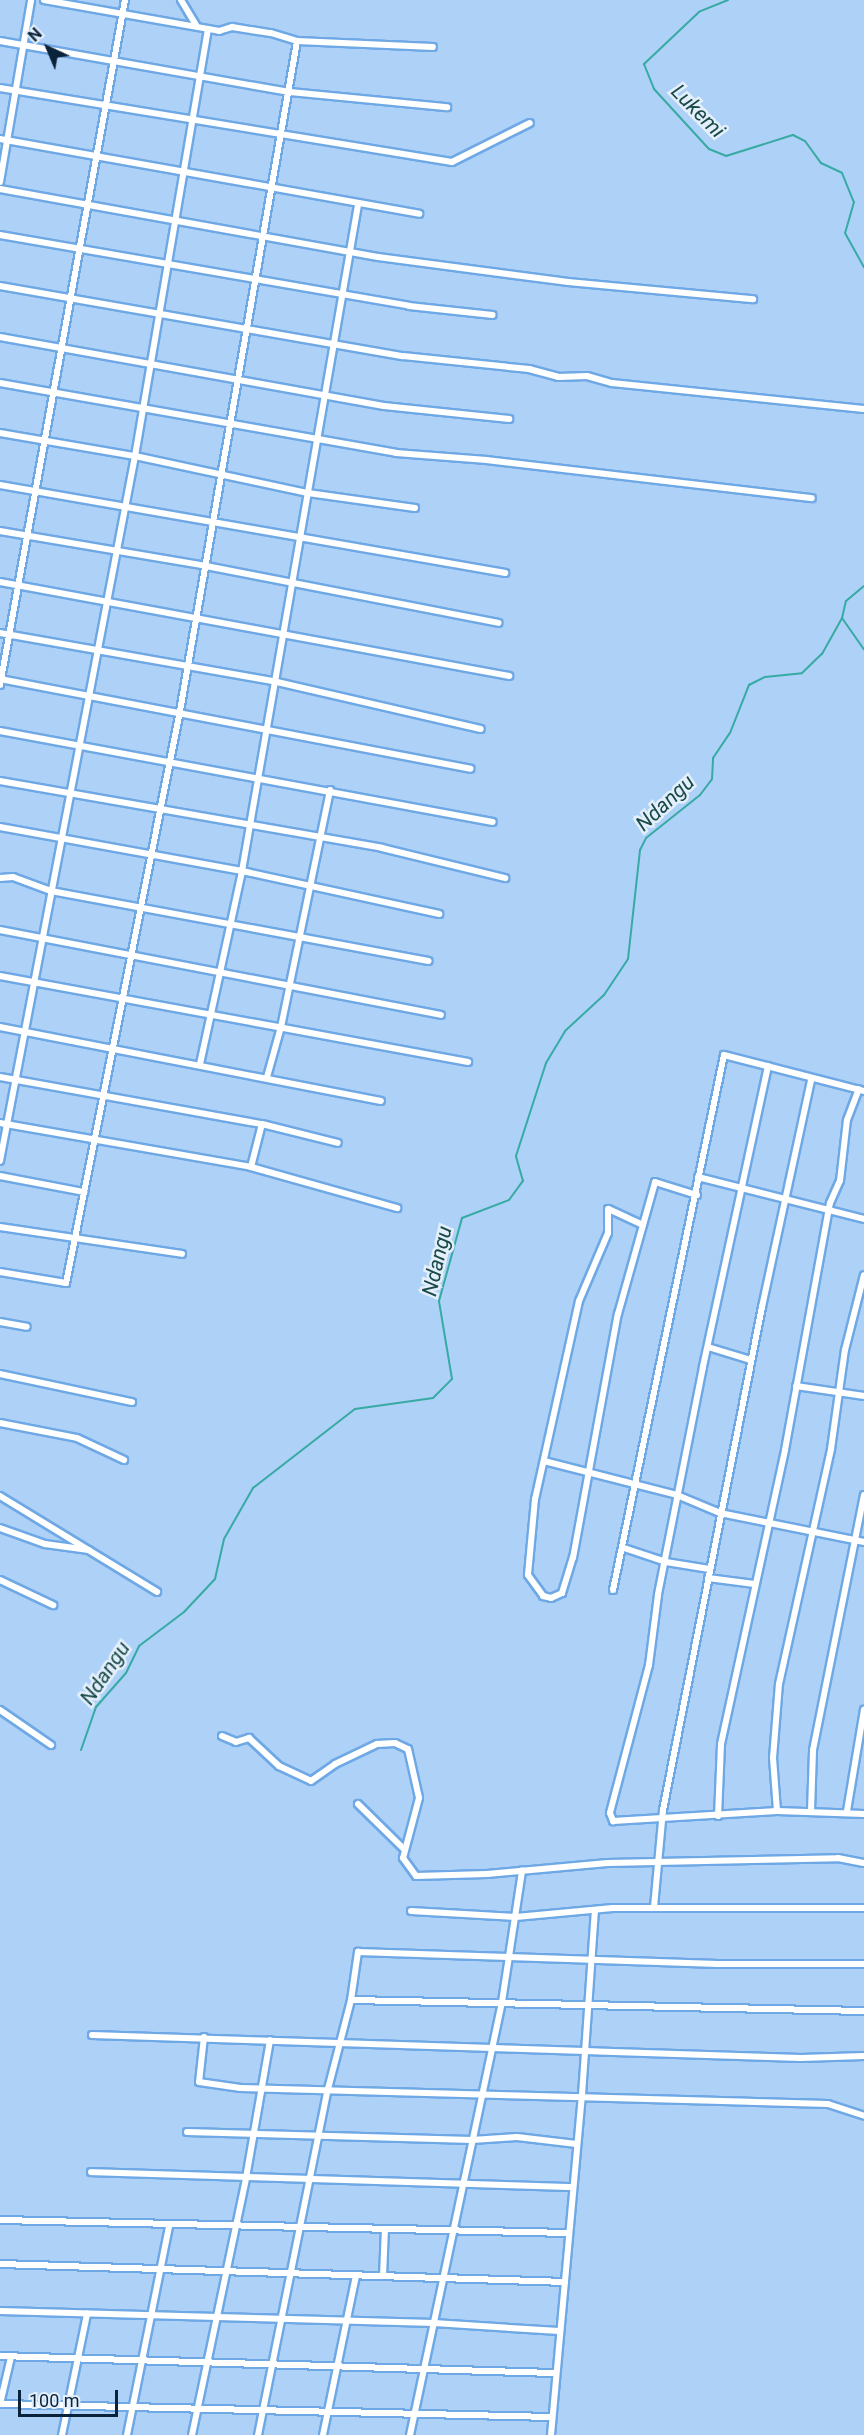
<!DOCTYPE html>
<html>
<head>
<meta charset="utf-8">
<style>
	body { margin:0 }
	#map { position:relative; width:864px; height:2435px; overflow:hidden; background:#aed1f7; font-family:Roboto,sans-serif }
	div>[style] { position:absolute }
	.stream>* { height:2px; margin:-1px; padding:0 1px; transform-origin:1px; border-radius:1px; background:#37aaa4 }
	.roads { filter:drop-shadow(2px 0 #6ea8e5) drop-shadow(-2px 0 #6ea8e5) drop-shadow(0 2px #6ea8e5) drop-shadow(0 -2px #6ea8e5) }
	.street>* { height:6px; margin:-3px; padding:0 3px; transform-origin:3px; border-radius:3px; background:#fff }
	span { translate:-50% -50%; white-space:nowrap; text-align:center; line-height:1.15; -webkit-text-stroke:5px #e4effc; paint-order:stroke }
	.water-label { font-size:21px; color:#1a4a48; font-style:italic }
	.north { position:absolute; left:18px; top:18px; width:60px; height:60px; -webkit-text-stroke:4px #e4effc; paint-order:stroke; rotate:316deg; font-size:16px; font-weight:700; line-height:24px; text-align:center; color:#0a223a }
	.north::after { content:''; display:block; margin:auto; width:21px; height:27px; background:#0a223a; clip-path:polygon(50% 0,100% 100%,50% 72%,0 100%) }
	.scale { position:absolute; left:18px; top:2390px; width:100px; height:27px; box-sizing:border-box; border:3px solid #0a223a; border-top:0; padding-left:8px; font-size:18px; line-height:21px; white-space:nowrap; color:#0a223a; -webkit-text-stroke:4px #e4effc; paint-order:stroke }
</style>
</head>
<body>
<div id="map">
	<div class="stream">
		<i style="left:728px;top:0;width:31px;rotate:158deg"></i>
		<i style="left:699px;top:12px;width:76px;rotate:136.6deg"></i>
		<i style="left:644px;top:64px;width:27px;rotate:68deg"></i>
		<i style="left:654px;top:89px;width:81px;rotate:47.5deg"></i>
		<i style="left:709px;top:149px;width:18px;rotate:22deg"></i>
		<i style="left:726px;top:156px;width:70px;rotate:-17.4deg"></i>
		<i style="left:793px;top:135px;width:13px;rotate:27deg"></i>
		<i style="left:805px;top:141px;width:27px;rotate:54deg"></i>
		<i style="left:821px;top:163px;width:23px;rotate:25deg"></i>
		<i style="left:842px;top:173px;width:31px;rotate:68deg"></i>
		<i style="left:854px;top:202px;width:32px;rotate:106deg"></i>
		<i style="left:845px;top:233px;width:39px;rotate:61deg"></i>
		<i style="left:842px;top:618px;width:38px;rotate:55deg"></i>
		<i style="left:81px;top:1750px;width:46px;rotate:-70.8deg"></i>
		<i style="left:96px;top:1707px;width:45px;rotate:-48.6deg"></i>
		<i style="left:126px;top:1673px;width:30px;rotate:-64deg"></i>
		<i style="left:139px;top:1646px;width:56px;rotate:-37.1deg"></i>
		<i style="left:184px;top:1612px;width:45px;rotate:-46.8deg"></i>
		<i style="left:215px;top:1579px;width:41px;rotate:-77.3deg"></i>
		<i style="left:224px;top:1539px;width:59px;rotate:-60.4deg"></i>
		<i style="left:253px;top:1488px;width:129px;rotate:-37.8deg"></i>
		<i style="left:355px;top:1409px;width:79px;rotate:-8deg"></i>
		<i style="left:433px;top:1398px;width:27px;rotate:-45deg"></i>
		<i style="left:452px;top:1379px;width:79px;rotate:-99.5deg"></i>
		<i style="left:439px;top:1301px;width:86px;rotate:-74.5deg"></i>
		<i style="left:462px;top:1218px;width:50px;rotate:-21deg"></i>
		<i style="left:509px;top:1200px;width:24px;rotate:-54deg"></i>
		<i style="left:523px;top:1181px;width:26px;rotate:-106deg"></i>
		<i style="left:516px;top:1156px;width:98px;rotate:-72.1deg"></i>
		<i style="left:546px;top:1063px;width:37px;rotate:-59deg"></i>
		<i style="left:565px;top:1031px;width:53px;rotate:-42.7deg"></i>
		<i style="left:604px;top:995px;width:43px;rotate:-56.3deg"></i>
		<i style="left:628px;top:959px;width:110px;rotate:-83.7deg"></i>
		<i style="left:640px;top:850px;width:13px;rotate:-63deg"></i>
		<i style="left:646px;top:838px;width:69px;rotate:-38.5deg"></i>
		<i style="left:700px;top:795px;width:20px;rotate:-53deg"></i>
		<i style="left:712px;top:779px;width:21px;rotate:-87deg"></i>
		<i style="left:713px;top:758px;width:30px;rotate:-56deg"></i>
		<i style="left:730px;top:733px;width:52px;rotate:-68.4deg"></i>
		<i style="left:749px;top:685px;width:18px;rotate:-27deg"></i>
		<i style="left:765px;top:677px;width:37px;rotate:-6deg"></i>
		<i style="left:802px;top:673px;width:28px;rotate:-44deg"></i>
		<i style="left:822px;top:654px;width:41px;rotate:-60.9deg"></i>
		<i style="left:842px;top:618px;width:17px;rotate:-77deg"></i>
		<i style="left:846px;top:601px;width:23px;rotate:-40deg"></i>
	</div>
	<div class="roads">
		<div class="street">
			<i style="left:44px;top:0;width:178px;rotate:10deg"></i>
			<i style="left:219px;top:31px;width:14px;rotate:-17deg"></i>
			<i style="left:232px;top:27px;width:39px;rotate:9deg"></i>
			<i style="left:271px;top:33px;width:27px;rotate:17deg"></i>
			<i style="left:297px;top:41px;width:136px;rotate:2.5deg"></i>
			<i style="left:181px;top:0;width:29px;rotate:59deg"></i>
			<i style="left:0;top:41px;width:294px;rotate:10deg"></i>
			<i style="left:290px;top:92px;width:158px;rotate:5.5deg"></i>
			<i style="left:0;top:88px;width:458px;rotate:9.3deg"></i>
			<i style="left:452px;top:162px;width:87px;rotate:-26.6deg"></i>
			<i style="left:0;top:139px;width:426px;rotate:10.1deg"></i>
			<i style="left:0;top:182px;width:185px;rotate:-80.3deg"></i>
			<i style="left:0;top:189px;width:384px;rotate:10.2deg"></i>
			<i style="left:378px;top:257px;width:192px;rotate:7.5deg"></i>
			<i style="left:568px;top:282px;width:186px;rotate:5.3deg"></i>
			<i style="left:0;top:235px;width:415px;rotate:9.8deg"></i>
			<i style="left:409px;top:306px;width:84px;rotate:6.1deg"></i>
			<i style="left:0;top:286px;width:409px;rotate:9.9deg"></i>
			<i style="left:403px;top:356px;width:127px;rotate:5.9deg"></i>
			<i style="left:529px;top:369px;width:30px;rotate:15deg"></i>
			<i style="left:558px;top:377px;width:29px;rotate:-2deg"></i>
			<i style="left:587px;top:376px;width:26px;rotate:16deg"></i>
			<i style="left:612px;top:383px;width:253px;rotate:5.9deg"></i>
			<i style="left:0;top:337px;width:390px;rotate:10.2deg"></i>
			<i style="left:384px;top:406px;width:126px;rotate:5.9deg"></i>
			<i style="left:0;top:383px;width:402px;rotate:10deg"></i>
			<i style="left:396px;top:453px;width:91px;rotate:4.4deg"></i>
			<i style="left:487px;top:460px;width:327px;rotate:6.7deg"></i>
			<i style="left:0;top:433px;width:137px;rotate:9.7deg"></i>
			<i style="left:135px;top:456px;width:177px;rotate:12.1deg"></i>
			<i style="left:308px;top:493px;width:108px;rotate:8deg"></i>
			<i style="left:0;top:485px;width:513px;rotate:9.88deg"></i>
			<i style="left:0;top:531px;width:209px;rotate:9.6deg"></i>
			<i style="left:206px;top:566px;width:298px;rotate:11deg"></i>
			<i style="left:0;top:582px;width:518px;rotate:10.46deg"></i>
			<i style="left:0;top:633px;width:281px;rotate:10deg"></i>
			<i style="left:277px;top:682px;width:209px;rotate:13deg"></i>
			<i style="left:0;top:679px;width:479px;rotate:10.8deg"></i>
			<i style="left:0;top:685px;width:696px;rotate:-79.66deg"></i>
			<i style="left:0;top:731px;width:501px;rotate:10.46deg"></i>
			<i style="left:0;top:781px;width:388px;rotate:9.9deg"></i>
			<i style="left:382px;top:848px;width:127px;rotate:13.7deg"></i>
			<i style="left:0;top:827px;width:246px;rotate:10.3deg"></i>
			<i style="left:242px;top:871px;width:202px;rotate:12.3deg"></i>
			<i style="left:0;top:878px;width:13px;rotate:-4deg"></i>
			<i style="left:13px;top:877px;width:40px;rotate:20.2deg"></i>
			<i style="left:51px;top:891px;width:384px;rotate:10.5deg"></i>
			<i style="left:0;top:930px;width:449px;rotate:10.9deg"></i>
			<i style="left:0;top:976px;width:476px;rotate:10.4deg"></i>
			<i style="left:0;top:1027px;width:388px;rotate:11deg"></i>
			<i style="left:200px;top:1064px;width:198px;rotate:-77.7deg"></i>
			<i style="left:242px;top:871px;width:676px;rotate:-80.12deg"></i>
			<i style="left:768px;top:1066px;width:308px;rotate:102.2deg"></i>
			<i style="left:703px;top:1367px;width:232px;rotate:101.2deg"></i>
			<i style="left:658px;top:1595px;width:71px;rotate:97.3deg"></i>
			<i style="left:649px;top:1665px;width:153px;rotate:104.8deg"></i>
			<i style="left:610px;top:1813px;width:9px;rotate:69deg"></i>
			<i style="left:613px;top:1821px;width:164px;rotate:-3.5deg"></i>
			<i style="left:777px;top:1811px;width:87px;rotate:2deg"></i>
			<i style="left:0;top:1077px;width:266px;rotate:10.2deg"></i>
			<i style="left:262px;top:1124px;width:78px;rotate:14deg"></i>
			<i style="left:267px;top:1077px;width:52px;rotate:-74.4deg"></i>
			<i style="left:281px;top:1027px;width:242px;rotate:-78.3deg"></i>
			<i style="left:0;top:1123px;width:255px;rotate:9.9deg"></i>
			<i style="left:251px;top:1167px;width:152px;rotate:15.7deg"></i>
			<i style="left:0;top:1161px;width:718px;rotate:-79.16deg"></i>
			<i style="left:135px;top:456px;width:433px;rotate:-80.3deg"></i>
			<i style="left:251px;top:1167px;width:44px;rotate:-75.7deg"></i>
			<i style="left:0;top:1176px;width:86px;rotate:10.8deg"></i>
			<i style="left:698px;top:1177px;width:171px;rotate:14.2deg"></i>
			<i style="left:643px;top:1225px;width:38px;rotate:-155deg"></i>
			<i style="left:608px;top:1209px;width:24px;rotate:90deg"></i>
			<i style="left:608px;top:1233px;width:74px;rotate:113.1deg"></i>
			<i style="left:579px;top:1301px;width:203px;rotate:102.5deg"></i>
			<i style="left:535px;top:1499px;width:76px;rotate:95.3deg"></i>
			<i style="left:528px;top:1575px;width:26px;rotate:54deg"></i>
			<i style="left:543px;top:1596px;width:8px;rotate:14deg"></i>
			<i style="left:551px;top:1598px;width:12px;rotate:-24deg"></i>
			<i style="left:562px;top:1593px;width:37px;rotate:-73deg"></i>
			<i style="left:573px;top:1558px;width:248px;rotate:-79.6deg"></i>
			<i style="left:618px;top:1314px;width:137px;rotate:-74.3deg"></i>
			<i style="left:655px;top:1182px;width:44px;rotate:17.2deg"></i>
			<i style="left:0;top:1227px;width:184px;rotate:8.4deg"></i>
			<i style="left:0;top:1272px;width:67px;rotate:9.5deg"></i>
			<i style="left:66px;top:1283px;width:583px;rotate:-78.73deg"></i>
			<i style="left:180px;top:711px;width:680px;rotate:-80.09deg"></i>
			<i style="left:0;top:1322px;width:27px;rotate:10deg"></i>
			<i style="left:708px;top:1347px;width:45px;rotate:16.8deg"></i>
			<i style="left:0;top:1374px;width:135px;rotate:12deg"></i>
			<i style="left:796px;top:1386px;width:69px;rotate:8.4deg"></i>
			<i style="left:0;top:1423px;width:78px;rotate:11deg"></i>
			<i style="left:77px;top:1438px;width:52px;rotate:25.1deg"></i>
			<i style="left:544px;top:1461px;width:137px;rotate:14.3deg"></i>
			<i style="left:677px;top:1495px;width:47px;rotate:22.7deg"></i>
			<i style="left:720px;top:1513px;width:147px;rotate:11.4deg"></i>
			<i style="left:0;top:1496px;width:184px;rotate:31.4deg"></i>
			<i style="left:0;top:1528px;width:48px;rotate:19.6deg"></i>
			<i style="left:45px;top:1544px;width:44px;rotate:7.8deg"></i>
			<i style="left:624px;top:1548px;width:44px;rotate:18.4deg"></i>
			<i style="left:666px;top:1562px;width:44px;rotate:9.2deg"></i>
			<i style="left:708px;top:1578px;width:47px;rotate:7.3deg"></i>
			<i style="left:0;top:1580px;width:59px;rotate:25.3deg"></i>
			<i style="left:613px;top:1590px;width:546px;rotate:-78.28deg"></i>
			<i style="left:724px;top:1055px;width:145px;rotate:14.4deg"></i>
			<i style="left:0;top:1710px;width:62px;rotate:34.5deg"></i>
			<i style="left:222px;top:1736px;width:15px;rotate:23deg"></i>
			<i style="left:236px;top:1742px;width:14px;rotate:-17deg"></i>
			<i style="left:249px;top:1738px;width:41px;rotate:43deg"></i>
			<i style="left:279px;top:1766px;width:35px;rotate:25deg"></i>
			<i style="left:311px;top:1781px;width:29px;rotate:-35deg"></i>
			<i style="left:335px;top:1764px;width:47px;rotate:-25.5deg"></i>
			<i style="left:377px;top:1744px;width:18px;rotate:-3deg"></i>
			<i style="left:395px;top:1743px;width:14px;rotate:25deg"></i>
			<i style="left:408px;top:1749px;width:50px;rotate:77.3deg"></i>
			<i style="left:419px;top:1798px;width:62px;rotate:104.9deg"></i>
			<i style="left:403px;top:1858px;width:22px;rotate:54deg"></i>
			<i style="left:416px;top:1876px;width:71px;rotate:-1.6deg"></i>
			<i style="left:487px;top:1874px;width:121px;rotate:-5.2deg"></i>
			<i style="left:608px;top:1863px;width:230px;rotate:-1.2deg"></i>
			<i style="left:838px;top:1858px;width:26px;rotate:11deg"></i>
			<i style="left:358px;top:1804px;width:64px;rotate:44.4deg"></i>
			<i style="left:777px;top:1811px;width:53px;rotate:-94.3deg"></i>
			<i style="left:773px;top:1758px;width:74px;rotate:-85.4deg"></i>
			<i style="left:779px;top:1684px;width:241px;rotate:-77.5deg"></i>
			<i style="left:831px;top:1449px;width:100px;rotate:-82deg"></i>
			<i style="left:845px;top:1350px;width:77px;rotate:-75.8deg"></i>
			<i style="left:811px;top:1811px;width:61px;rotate:-88.1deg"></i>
			<i style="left:813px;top:1750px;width:260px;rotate:-78.7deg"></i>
			<i style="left:847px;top:1811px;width:103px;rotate:-80.5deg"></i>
			<i style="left:718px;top:1816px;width:72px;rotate:-87.6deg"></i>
			<i style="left:721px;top:1744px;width:301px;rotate:-77.7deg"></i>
			<i style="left:785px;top:1450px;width:251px;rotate:-79.7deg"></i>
			<i style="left:830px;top:1203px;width:24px;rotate:-66deg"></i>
			<i style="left:840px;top:1181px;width:61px;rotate:-83.5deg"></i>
			<i style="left:847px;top:1120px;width:33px;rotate:-69deg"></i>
			<i style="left:654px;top:1907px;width:97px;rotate:-84.7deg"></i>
			<i style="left:663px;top:1810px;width:513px;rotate:-78.87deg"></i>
			<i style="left:762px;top:1307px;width:232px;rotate:-77.8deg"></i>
			<i style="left:411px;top:1911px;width:105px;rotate:3.3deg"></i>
			<i style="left:516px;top:1917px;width:97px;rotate:-5.3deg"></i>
			<i style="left:613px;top:1908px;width:251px"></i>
			<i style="left:351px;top:2000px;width:513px;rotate:1.23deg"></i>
			<i style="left:92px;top:2035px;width:709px;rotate:1.86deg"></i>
			<i style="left:801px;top:2058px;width:63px;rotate:-1.8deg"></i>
			<i style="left:204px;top:2037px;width:45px;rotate:96.3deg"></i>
			<i style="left:199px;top:2082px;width:42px;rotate:8.1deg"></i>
			<i style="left:241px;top:2088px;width:587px;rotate:1.56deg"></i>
			<i style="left:828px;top:2104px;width:38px;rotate:18deg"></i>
			<i style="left:187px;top:2132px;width:285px;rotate:1.6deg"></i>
			<i style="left:472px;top:2140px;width:45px;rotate:-3.8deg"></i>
			<i style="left:517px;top:2137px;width:60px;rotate:6.7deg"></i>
			<i style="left:91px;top:2172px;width:482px;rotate:1.8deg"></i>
			<i style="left:0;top:2220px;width:569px;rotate:1.31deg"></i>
			<i style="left:0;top:2264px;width:565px;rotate:1.82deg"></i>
			<i style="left:383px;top:2276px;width:47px;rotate:-87.6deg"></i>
			<i style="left:0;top:2311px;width:434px;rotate:1.6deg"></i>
			<i style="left:434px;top:2323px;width:125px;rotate:3.7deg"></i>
			<i style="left:0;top:2356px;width:554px;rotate:1.76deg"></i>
			<i style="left:0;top:2404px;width:552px;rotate:1.35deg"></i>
			<i style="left:0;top:2404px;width:48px;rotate:-76.8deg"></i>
			<i style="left:62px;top:2435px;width:124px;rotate:-78.3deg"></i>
			<i style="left:127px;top:2435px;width:213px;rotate:-78.6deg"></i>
			<i style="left:192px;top:2435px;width:263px;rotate:-78.1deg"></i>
			<i style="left:246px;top:2178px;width:140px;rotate:-80.1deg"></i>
			<i style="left:258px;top:2435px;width:353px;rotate:-78.6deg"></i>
			<i style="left:328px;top:2089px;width:92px;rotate:-75.5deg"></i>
			<i style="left:351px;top:2000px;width:49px;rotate:-81.7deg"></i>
			<i style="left:358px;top:1952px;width:360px;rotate:1.9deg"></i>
			<i style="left:718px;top:1964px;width:146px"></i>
			<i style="left:323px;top:2435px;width:163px;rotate:-78.3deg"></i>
			<i style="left:410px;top:2435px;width:443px;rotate:-78deg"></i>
			<i style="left:502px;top:2002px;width:133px;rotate:-81.3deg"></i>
			<i style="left:551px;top:2435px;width:341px;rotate:-84.8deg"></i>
			<i style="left:582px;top:2095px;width:185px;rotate:-86deg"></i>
		</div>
	</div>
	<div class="water-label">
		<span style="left:698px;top:111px;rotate:45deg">Lukemi</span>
		<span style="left:665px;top:803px;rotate:-43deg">Ndangu</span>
		<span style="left:437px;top:1261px;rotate:-77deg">Ndangu</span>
		<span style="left:105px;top:1673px;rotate:-56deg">Ndangu</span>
	</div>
	<div class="north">N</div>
	<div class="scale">100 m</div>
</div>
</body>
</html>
